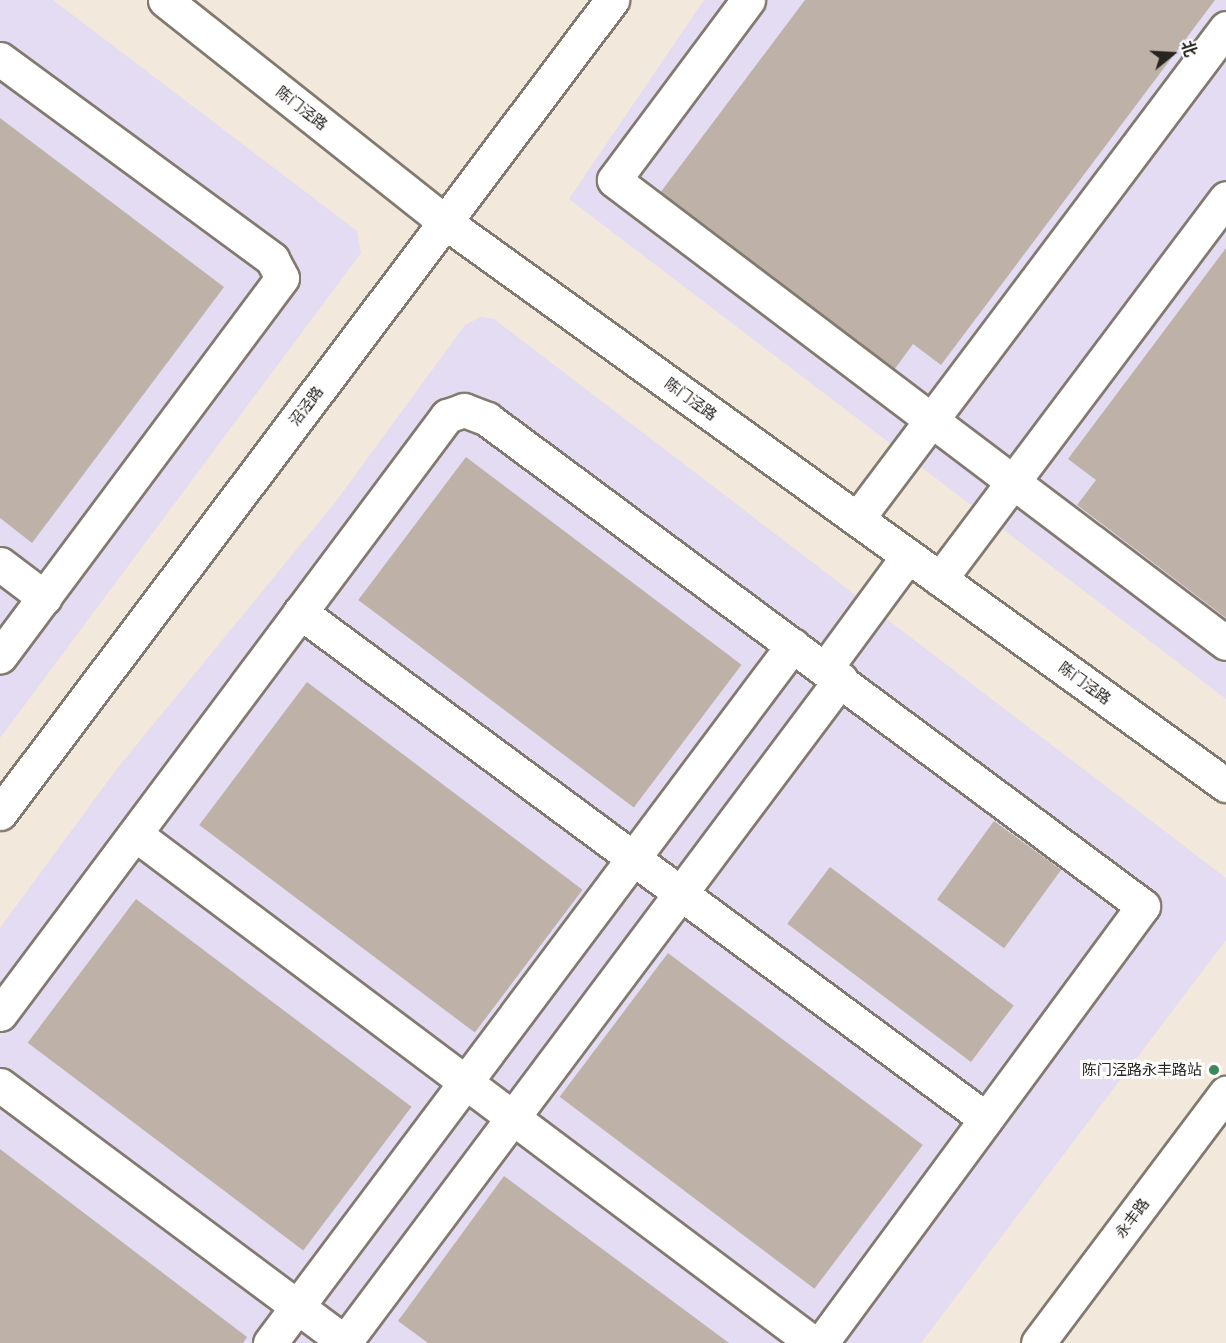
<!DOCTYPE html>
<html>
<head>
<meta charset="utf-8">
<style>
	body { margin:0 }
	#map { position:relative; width:1226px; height:1343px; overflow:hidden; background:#f2e8dc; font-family:"Playfair Display","Noto Sans SC",serif }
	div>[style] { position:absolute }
	.commercial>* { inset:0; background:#e3dcf2 }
	.building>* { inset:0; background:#beb2a8; transform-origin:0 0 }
	.roads { filter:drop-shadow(2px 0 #837a6f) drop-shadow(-2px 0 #837a6f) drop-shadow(0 2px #837a6f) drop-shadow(0 -2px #837a6f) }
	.minor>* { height:33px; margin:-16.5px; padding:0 16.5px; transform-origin:16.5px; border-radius:16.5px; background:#fff }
	.major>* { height:33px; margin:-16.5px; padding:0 16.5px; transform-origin:16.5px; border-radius:16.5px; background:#fff }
	.dots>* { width:16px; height:16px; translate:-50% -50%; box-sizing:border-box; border:3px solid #fff; border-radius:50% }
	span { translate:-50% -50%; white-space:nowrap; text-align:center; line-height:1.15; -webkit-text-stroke:6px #fff; paint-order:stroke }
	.street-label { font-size:15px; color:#282420 }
	.poi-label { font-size:15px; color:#282420 }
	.right { translate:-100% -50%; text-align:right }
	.north { position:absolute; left:1142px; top:24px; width:60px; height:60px; -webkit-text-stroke:4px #fff; paint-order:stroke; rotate:72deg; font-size:16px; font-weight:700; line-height:24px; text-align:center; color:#282420 }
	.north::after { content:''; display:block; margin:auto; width:21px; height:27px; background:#282420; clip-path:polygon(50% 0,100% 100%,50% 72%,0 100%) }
</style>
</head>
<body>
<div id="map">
	<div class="commercial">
		<i style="clip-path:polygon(0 0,53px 0,357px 231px,361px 253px,0 738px)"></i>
		<i style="clip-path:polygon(704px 0,1226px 0,1226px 699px,569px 199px)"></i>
		<i style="clip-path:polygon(481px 317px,494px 319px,1226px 878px,1226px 940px,921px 1343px,0 1343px,0 928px,116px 770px,337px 500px,465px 325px)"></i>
	</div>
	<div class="building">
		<i style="clip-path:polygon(805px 0,1215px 0,941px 365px,913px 344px,894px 370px,660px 193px)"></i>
		<i style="clip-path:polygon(0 118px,224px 287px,32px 543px,0 518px)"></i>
		<i style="clip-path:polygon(1226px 248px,1226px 618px,1077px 505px,1096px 480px,1068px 459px)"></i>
		<i style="left:466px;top:457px;width:345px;height:179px;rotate:37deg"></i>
		<i style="left:307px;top:682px;width:345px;height:179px;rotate:37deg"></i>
		<i style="left:994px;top:821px;width:83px;height:97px;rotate:36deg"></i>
		<i style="left:830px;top:867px;width:230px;height:71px;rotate:37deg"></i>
		<i style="left:136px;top:899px;width:345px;height:180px;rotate:37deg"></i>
		<i style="left:668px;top:953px;width:319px;height:180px;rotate:37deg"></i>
		<i style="clip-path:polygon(0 1149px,247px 1337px,243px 1343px,0 1343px)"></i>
		<i style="clip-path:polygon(504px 1176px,729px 1343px,428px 1343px,398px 1321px)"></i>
	</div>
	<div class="roads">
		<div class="minor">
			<i style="left:165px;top:0;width:357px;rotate:38.4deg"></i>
			<i style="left:445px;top:222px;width:963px;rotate:35.79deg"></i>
			<i style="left:748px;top:0;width:224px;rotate:126.7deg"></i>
			<i style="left:614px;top:180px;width:767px;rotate:37.11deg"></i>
			<i style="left:0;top:59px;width:338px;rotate:36.3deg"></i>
			<i style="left:272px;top:259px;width:21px;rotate:62deg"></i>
			<i style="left:282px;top:278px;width:472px;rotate:126.7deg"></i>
			<i style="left:857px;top:519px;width:614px;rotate:-53.07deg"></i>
			<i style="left:0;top:564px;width:56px;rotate:37.1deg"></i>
			<i style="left:940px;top:579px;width:476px;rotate:-53.1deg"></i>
			<i style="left:300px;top:612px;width:853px;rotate:36.47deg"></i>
			<i style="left:825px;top:669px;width:140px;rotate:-53.7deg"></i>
			<i style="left:0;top:813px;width:1018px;rotate:-53.03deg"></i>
			<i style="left:135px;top:834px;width:848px;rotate:36.9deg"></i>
			<i style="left:0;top:1014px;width:747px;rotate:-53.22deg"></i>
			<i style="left:447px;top:416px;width:18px;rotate:-19deg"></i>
			<i style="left:464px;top:410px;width:25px;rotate:21deg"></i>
			<i style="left:487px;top:419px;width:817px;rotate:36.59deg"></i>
			<i style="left:1143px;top:906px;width:543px;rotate:126.38deg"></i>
			<i style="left:0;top:1085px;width:432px;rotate:36.7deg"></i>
			<i style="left:270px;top:1343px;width:872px;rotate:-53.16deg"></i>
			<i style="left:344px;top:1343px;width:829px;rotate:-53.19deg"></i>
		</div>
		<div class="major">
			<i style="left:1038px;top:1343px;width:313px;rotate:-53.1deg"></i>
		</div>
	</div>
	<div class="dots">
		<i style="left:1214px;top:1070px;background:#3b8959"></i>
	</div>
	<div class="street-label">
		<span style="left:302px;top:108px;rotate:38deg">陈门泾路</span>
		<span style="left:691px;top:399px;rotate:36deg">陈门泾路</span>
		<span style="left:306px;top:406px;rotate:-53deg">沼泾路</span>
		<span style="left:1085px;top:683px;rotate:36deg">陈门泾路</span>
		<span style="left:1132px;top:1218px;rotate:-53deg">永丰路</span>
	</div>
	<div class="poi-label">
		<span class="right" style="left:1202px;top:1070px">陈门泾路永丰路站</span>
	</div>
	<div class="north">北</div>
</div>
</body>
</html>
